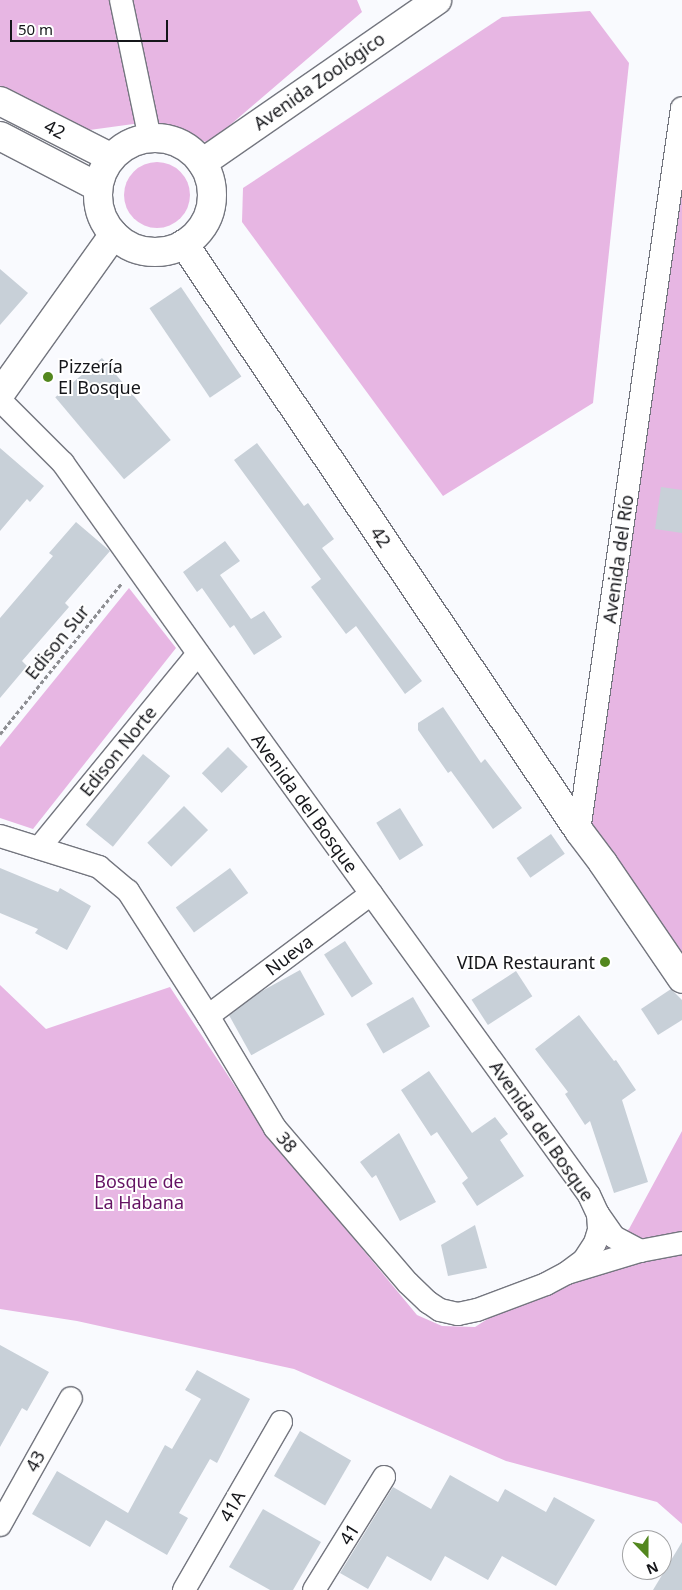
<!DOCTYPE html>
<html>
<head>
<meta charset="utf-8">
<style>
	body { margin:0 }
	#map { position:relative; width:682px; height:1590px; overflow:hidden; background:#f9fafe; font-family:"Noto Sans",sans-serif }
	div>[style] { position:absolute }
	.green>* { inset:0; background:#e7b6e3 }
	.round { border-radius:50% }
	.building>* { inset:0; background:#c8d0d8; transform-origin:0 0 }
	.path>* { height:3px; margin-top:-1.5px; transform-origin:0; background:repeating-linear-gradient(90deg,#8d8e92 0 4px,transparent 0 6.5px) }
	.roads { filter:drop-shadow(1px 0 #74767f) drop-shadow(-1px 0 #74767f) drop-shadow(0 1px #74767f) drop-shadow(0 -1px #74767f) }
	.minor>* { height:22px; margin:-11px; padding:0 11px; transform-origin:11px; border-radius:11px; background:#fff }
	.tertiary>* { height:28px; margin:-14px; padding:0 14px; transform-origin:14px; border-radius:14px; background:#fff }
	.tertiary>.ring { margin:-14px; padding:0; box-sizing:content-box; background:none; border:28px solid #fff; border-radius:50% }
	.dots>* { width:14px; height:14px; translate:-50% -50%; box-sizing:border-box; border:2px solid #fff; border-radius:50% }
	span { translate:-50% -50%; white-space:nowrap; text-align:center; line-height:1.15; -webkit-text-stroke:4px #fff; paint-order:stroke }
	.street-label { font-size:18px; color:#15161a }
	.poi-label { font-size:18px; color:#15161a }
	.left { translate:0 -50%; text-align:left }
	.right { translate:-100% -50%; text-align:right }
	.park-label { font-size:18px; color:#651364 }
	.north { position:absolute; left:622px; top:1530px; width:50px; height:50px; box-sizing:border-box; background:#fff; border:1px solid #a1a2a3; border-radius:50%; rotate:158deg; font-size:14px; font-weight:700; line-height:20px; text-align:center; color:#15161a }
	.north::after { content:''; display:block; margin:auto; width:18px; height:22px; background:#53871e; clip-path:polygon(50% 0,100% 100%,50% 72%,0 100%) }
	.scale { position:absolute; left:10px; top:20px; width:158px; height:22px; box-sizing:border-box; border:2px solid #15161a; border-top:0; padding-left:6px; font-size:15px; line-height:18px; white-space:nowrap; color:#15161a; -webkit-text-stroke:4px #fff; paint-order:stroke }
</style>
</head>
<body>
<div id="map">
	<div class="green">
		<i style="clip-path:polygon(0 0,357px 0,362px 12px,209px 143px,148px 122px,75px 132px,0 95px)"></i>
		<i style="clip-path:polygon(590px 11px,629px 63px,593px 403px,443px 496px,242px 222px,243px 188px,502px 17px)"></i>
		<i style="clip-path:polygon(682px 121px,682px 994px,579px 831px)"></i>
		<i class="round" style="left:124px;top:162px;width:66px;height:66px"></i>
		<i style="clip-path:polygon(129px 588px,176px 648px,33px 829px,0 818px,0 747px)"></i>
		<i style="clip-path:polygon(0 985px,46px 1029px,170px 987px,263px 1129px,417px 1315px,442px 1326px,475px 1327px,629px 1229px,682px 1131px,682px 1524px,657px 1502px,506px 1461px,294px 1369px,77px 1321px,0 1309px)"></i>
	</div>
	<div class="building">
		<i style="clip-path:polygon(0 269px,28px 293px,0 325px)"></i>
		<i style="left:181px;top:287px;width:108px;height:38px;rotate:56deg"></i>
		<i style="left:102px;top:358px;width:107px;height:61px;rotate:50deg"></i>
		<i style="clip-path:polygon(257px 443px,304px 506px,308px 503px,334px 539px,322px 548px,422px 681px,405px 694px,356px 626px,346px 634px,311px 587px,321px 579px,234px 460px)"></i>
		<i style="clip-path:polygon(0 448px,44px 486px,30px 502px,27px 499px,0 531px)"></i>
		<i style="clip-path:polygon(661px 487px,682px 490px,682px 533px,655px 529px)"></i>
		<i style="clip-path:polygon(76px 522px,110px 551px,65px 603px,69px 607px,22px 661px,27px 666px,0 698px,0 618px,53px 556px,49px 553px)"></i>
		<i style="clip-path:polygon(225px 541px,240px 561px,220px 575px,251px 619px,264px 611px,282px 637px,254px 655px,234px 625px,230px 628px,202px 588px,197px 592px,183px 572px)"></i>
		<i style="clip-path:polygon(443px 707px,481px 763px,485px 759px,522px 808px,493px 829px,451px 771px,448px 773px,418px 730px,418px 723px)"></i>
		<i style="left:228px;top:747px;width:28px;height:37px;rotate:45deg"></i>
		<i style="left:143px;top:754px;width:35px;height:91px;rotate:39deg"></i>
		<i style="left:184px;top:806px;width:34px;height:52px;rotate:45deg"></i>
		<i style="left:400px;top:808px;width:44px;height:28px;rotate:58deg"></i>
		<i style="left:551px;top:834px;width:24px;height:42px;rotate:55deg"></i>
		<i style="clip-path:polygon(0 868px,58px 892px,60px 888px,91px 906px,67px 950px,35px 933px,38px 929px,0 913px)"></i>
		<i style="left:230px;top:868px;width:31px;height:67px;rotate:54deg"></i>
		<i style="left:345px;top:941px;width:51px;height:25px;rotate:57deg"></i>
		<i style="left:300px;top:970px;width:51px;height:84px;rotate:61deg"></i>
		<i style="left:516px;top:971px;width:30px;height:53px;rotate:57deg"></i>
		<i style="clip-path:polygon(671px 989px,682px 1000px,682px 1020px,658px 1035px,641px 1009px)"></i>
		<i style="left:413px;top:997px;width:34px;height:54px;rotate:60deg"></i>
		<i style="clip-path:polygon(579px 1015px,614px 1061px,616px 1060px,636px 1090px,622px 1100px,648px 1182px,614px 1193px,590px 1121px,585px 1125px,565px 1094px,568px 1092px,535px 1049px)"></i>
		<i style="clip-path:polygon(429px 1071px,472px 1133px,495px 1117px,508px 1134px,500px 1140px,524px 1176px,477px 1206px,462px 1183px,468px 1178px,437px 1132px,431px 1136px,401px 1090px)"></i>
		<i style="clip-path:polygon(399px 1133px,436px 1202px,400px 1221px,376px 1175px,372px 1178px,360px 1162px)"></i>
		<i style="clip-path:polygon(475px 1225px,487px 1268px,448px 1276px,441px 1245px)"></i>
		<i style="clip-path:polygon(0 1345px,49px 1372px,27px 1411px,22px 1408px,0 1447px)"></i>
		<i style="clip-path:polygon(197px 1370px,250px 1399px,217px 1463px,210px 1459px,179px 1513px,188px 1518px,167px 1555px,106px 1520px,90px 1547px,32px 1514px,57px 1471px,128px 1513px,165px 1445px,172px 1449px,201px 1399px,185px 1390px)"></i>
		<i style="left:300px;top:1431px;width:59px;height:52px;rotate:30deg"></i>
		<i style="clip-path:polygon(450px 1475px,498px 1502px,505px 1489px,546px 1512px,554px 1497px,595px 1520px,556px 1586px,502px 1556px,488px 1580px,445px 1556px,431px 1581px,387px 1556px,368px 1589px,340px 1573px,393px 1487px,431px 1509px)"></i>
		<i style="clip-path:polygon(263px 1509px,321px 1542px,293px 1590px,270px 1590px,229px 1567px)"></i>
		<i style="clip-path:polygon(682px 1542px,682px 1590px,653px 1590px)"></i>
	</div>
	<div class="path">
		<i style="left:0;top:734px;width:194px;rotate:-51.1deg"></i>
	</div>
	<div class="roads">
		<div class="minor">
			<i style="left:121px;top:0;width:142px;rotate:78.2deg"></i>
			<i style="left:0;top:400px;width:89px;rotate:45deg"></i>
			<i style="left:63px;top:463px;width:340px;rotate:54.6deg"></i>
			<i style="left:260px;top:740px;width:561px;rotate:54.13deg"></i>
			<i style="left:589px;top:1195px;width:21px;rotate:65deg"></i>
			<i style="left:598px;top:1214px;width:16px;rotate:86deg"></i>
			<i style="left:599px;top:1230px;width:14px;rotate:107deg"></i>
			<i style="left:595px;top:1243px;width:20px;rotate:123deg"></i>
			<i style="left:584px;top:1260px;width:21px;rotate:143deg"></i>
			<i style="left:579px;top:831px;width:730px;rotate:-81.89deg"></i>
			<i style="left:0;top:836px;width:104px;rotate:17.4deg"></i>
			<i style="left:99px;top:867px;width:38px;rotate:40deg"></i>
			<i style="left:128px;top:891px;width:148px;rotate:57.4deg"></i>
			<i style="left:208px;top:1016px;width:131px;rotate:59.1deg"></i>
			<i style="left:275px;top:1128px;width:204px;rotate:49.4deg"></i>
			<i style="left:408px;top:1283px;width:28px;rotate:44deg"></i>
			<i style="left:428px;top:1302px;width:14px;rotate:34deg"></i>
			<i style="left:440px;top:1310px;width:18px;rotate:13deg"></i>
			<i style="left:458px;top:1314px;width:19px;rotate:-12deg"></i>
			<i style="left:477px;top:1310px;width:74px;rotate:-20.6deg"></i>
			<i style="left:546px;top:1284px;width:24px;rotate:-28deg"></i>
			<i style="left:567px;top:1273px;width:76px;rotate:-16.8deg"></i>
			<i style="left:39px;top:848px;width:251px;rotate:-50.7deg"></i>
			<i style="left:208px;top:1016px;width:204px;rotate:-36.8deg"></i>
			<i style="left:598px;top:1214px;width:28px;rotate:55deg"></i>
			<i style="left:614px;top:1237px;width:30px;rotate:28deg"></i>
			<i style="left:640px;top:1251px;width:43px;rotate:-10.8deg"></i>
			<i style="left:0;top:1525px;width:145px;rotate:-60.8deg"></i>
			<i style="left:184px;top:1590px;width:194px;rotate:-60deg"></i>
			<i style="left:314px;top:1590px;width:133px;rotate:-58.2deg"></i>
		</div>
		<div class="tertiary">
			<i style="left:0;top:101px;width:123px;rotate:27deg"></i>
			<i style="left:0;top:136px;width:110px;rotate:27.5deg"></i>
			<i class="ring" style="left:98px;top:138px;width:86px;height:86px"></i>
			<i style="left:202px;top:163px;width:286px;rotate:-34.7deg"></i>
			<i style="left:184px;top:244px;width:708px;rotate:56.06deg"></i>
			<i style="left:579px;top:831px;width:40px;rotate:53deg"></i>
			<i style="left:603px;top:863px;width:140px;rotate:55.7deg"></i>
			<i style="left:0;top:394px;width:196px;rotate:-54.5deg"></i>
		</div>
	</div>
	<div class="dots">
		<i style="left:48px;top:377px;background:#53871e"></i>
		<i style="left:605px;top:962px;background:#53871e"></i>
	</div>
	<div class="street-label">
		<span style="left:319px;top:81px;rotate:-35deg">Avenida Zoológico</span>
		<span style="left:55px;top:129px;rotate:27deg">42</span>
		<span style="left:381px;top:537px;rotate:56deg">42</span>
		<span style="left:618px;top:559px;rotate:-82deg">Avenida del Río</span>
		<span style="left:57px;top:642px;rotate:-51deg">Edison Sur</span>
		<span style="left:118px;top:751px;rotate:-51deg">Edison Norte</span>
		<span style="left:305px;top:803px;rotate:54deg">Avenida del Bosque</span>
		<span style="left:289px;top:955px;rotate:-37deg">Nueva</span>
		<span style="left:542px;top:1131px;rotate:55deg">Avenida del Bosque</span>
		<span style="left:287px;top:1142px;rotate:50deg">38</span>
		<span style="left:35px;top:1461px;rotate:-61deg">43</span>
		<span style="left:232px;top:1506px;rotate:-60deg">41A</span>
		<span style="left:349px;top:1534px;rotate:-58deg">41</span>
	</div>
	<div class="poi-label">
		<span class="left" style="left:58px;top:377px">Pizzería<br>El Bosque</span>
		<span class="right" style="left:595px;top:962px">VIDA Restaurant</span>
	</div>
	<div class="park-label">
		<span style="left:139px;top:1192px">Bosque de<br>La Habana</span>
	</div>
	<div class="north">N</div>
	<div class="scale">50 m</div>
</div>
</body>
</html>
